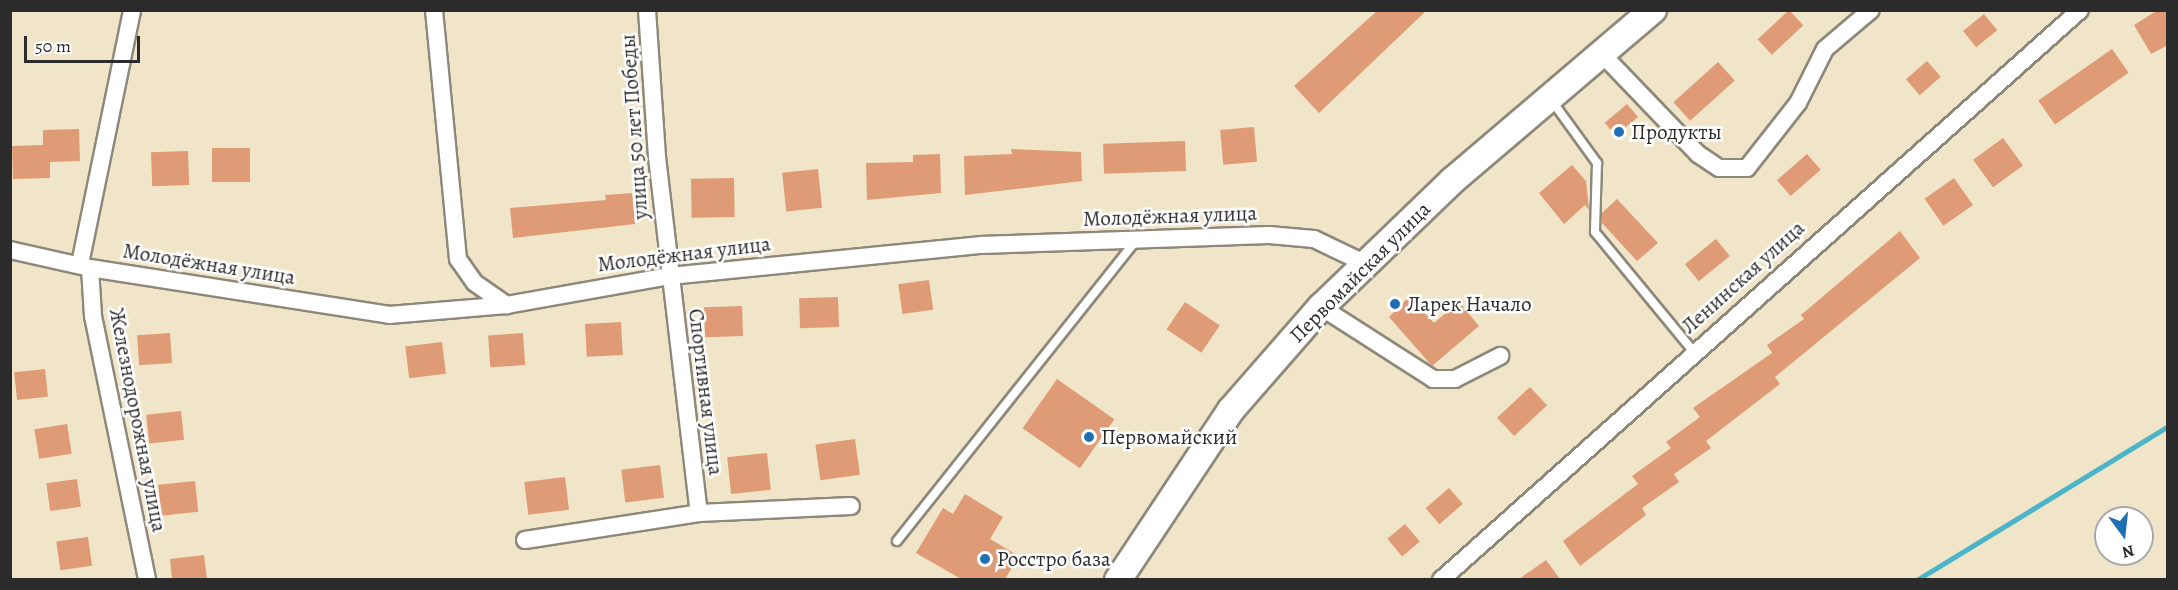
<!DOCTYPE html>
<html>
<head>
<meta charset="utf-8">
<style>
	body { margin:0 }
	#map { position:relative; width:2178px; height:590px; overflow:hidden; background:#f0e5c9; font-family:Alegreya,serif }
	div>[style] { position:absolute }
	.stream>* { height:4.5px; margin:-2.25px; padding:0 2.25px; transform-origin:2.25px; border-radius:2.25px; background:#4bb4c9 }
	.building>* { inset:0; background:#df9b75; transform-origin:0 0 }
	.roads { filter:drop-shadow(2px 0 #8e887a) drop-shadow(-2px 0 #8e887a) drop-shadow(0 2px #8e887a) drop-shadow(0 -2px #8e887a) }
	.lane>* { height:8px; margin:-4px; padding:0 4px; transform-origin:4px; border-radius:4px; background:#fff }
	.street>* { height:16px; margin:-8px; padding:0 8px; transform-origin:8px; border-radius:8px; background:#fff }
	.primary>* { height:26px; margin:-13px; padding:0 13px; transform-origin:13px; border-radius:13px; background:#fff }
	.dots>* { width:16px; height:16px; translate:-50% -50%; box-sizing:border-box; border:3px solid #fff; border-radius:50% }
	span { translate:-50% -50%; white-space:nowrap; text-align:center; line-height:1.15; -webkit-text-stroke:5px #fff; paint-order:stroke }
	.street-label { font-size:21px; color:#2b2b2b }
	.poi-label { font-size:21px; color:#2b2b2b }
	.left { translate:0 -50%; text-align:left }
	.frame { position:absolute; inset:0; border:12px solid #2b2b2b; pointer-events:none }
	.north { position:absolute; left:2094px; top:506px; width:60px; height:60px; box-sizing:border-box; background:#fff; border:2px solid #aaa; border-radius:50%; rotate:165deg; font-size:16px; font-weight:700; line-height:24px; text-align:center; color:#2b2b2b }
	.north::after { content:''; display:block; margin:auto; width:21px; height:27px; background:#1f6fb2; clip-path:polygon(50% 0,100% 100%,50% 72%,0 100%) }
	.scale { position:absolute; left:24px; top:36px; width:116px; height:27px; box-sizing:border-box; border:3px solid #2b2b2b; border-top:0; padding-left:8px; font-size:18px; line-height:21px; white-space:nowrap; color:#2b2b2b; -webkit-text-stroke:4px #fff; paint-order:stroke }
</style>
</head>
<body>
<div id="map">
	<div class="stream">
		<i style="left:1917px;top:580px;width:294px;rotate:-31.5deg"></i>
	</div>
	<div class="building">
		<i style="clip-path:polygon(1378px 10px,1427px 10px,1319px 113px,1294px 86px)"></i>
		<i style="left:1789px;top:10px;width:21px;height:43px;rotate:47deg"></i>
		<i style="clip-path:polygon(2158px 10px,2168px 10px,2168px 45px,2151px 54px,2134px 25px)"></i>
		<i style="left:1984px;top:14px;width:21px;height:27px;rotate:51deg"></i>
		<i style="left:2112px;top:49px;width:29px;height:90px;rotate:55deg"></i>
		<i style="left:1927px;top:61px;width:21px;height:28px;rotate:49deg"></i>
		<i style="left:1718px;top:62px;width:25px;height:60px;rotate:48deg"></i>
		<i style="left:1627px;top:104px;width:17px;height:29px;rotate:50deg"></i>
		<i style="left:1254px;top:127px;width:35px;height:34px;rotate:85deg"></i>
		<i style="clip-path:polygon(79px 129px,80px 161px,50px 162px,50px 178px,13px 179px,12px 146px,43px 145px,43px 130px)"></i>
		<i style="left:2003px;top:138px;width:34px;height:37px;rotate:54deg"></i>
		<i style="left:1185px;top:141px;width:30px;height:82px;rotate:88deg"></i>
		<i style="left:212px;top:148px;width:38px;height:34px"></i>
		<i style="clip-path:polygon(1011px 149px,1081px 152px,1082px 181px,965px 195px,964px 156px,1012px 154px)"></i>
		<i style="left:188px;top:151px;width:34px;height:37px;rotate:88deg"></i>
		<i style="clip-path:polygon(940px 154px,941px 193px,867px 200px,866px 163px,913px 162px,913px 155px)"></i>
		<i style="left:1807px;top:154px;width:21px;height:40px;rotate:49deg"></i>
		<i style="clip-path:polygon(1572px 165px,1586px 181px,1589px 210px,1585px 205px,1564px 224px,1539px 193px)"></i>
		<i style="left:818px;top:169px;width:39px;height:36px;rotate:84deg"></i>
		<i style="left:734px;top:178px;width:39px;height:43px;rotate:89deg"></i>
		<i style="left:1954px;top:178px;width:33px;height:36px;rotate:55deg"></i>
		<i style="clip-path:polygon(632px 193px,635px 224px,513px 238px,510px 208px,606px 200px,605px 195px)"></i>
		<i style="clip-path:polygon(1617px 199px,1658px 243px,1637px 261px,1602px 223px,1602px 213px)"></i>
		<i style="clip-path:polygon(1900px 231px,1920px 258px,1775px 377px,1780px 384px,1706px 441px,1711px 448px,1674px 474px,1679px 482px,1642px 508px,1646px 515px,1580px 566px,1563px 541px,1638px 484px,1632px 476px,1671px 448px,1666px 442px,1700px 417px,1693px 408px,1772px 353px,1767px 345px,1804px 319px,1801px 315px)"></i>
		<i style="left:1716px;top:239px;width:22px;height:40px;rotate:51deg"></i>
		<i style="left:929px;top:280px;width:30px;height:31px;rotate:82deg"></i>
		<i style="left:838px;top:297px;width:30px;height:39px;rotate:88deg"></i>
		<i style="clip-path:polygon(1409px 297px,1434px 323px,1459px 302px,1479px 326px,1432px 366px,1389px 317px)"></i>
		<i style="left:1185px;top:302px;width:42px;height:33px;rotate:34deg"></i>
		<i style="left:742px;top:306px;width:30px;height:38px;rotate:88deg"></i>
		<i style="left:621px;top:322px;width:33px;height:36px;rotate:87deg"></i>
		<i style="left:170px;top:333px;width:30px;height:33px;rotate:86deg"></i>
		<i style="left:523px;top:333px;width:32px;height:35px;rotate:86deg"></i>
		<i style="left:442px;top:342px;width:32px;height:37px;rotate:83deg"></i>
		<i style="left:45px;top:369px;width:28px;height:31px;rotate:84deg"></i>
		<i style="left:1057px;top:379px;width:70px;height:60px;rotate:35deg"></i>
		<i style="left:1530px;top:387px;width:25px;height:45px;rotate:47deg"></i>
		<i style="left:181px;top:411px;width:29px;height:35px;rotate:84deg"></i>
		<i style="left:67px;top:424px;width:30px;height:33px;rotate:81deg"></i>
		<i style="left:855px;top:439px;width:36px;height:40px;rotate:82deg"></i>
		<i style="left:767px;top:453px;width:37px;height:40px;rotate:84deg"></i>
		<i style="left:660px;top:465px;width:33px;height:39px;rotate:83deg"></i>
		<i style="left:565px;top:477px;width:33px;height:41px;rotate:83deg"></i>
		<i style="left:77px;top:479px;width:28px;height:31px;rotate:82deg"></i>
		<i style="left:195px;top:481px;width:31px;height:37px;rotate:84deg"></i>
		<i style="left:1449px;top:488px;width:21px;height:31px;rotate:49deg"></i>
		<i style="clip-path:polygon(965px 494px,1003px 517px,990px 539px,1019px 556px,1005px 579px,961px 579px,916px 553px,943px 508px,953px 514px)"></i>
		<i style="left:1405px;top:524px;width:23px;height:23px;rotate:50deg"></i>
		<i style="left:88px;top:537px;width:29px;height:32px;rotate:82deg"></i>
		<i style="clip-path:polygon(204px 555px,207px 579px,172px 579px,170px 559px)"></i>
		<i style="clip-path:polygon(1546px 560px,1560px 579px,1519px 579px)"></i>
	</div>
	<div class="roads">
		<div class="lane">
			<i style="left:1552px;top:101px;width:77px;rotate:54deg"></i>
			<i style="left:1597px;top:163px;width:69px;rotate:91.7deg"></i>
			<i style="left:1595px;top:232px;width:156px;rotate:50.5deg"></i>
			<i style="left:897px;top:541px;width:386px;rotate:-51.5deg"></i>
		</div>
		<div class="street">
			<i style="left:434px;top:10px;width:250px;rotate:84.5deg"></i>
			<i style="left:458px;top:259px;width:29px;rotate:55deg"></i>
			<i style="left:475px;top:283px;width:39px;rotate:35deg"></i>
			<i style="left:647px;top:10px;width:147px;rotate:86.1deg"></i>
			<i style="left:657px;top:157px;width:358px;rotate:83.3deg"></i>
			<i style="left:1602px;top:54px;width:139px;rotate:46.2deg"></i>
			<i style="left:1698px;top:154px;width:25px;rotate:34deg"></i>
			<i style="left:1719px;top:168px;width:28px"></i>
			<i style="left:1747px;top:168px;width:83px;rotate:-51.9deg"></i>
			<i style="left:1798px;top:103px;width:60px;rotate:-63.4deg"></i>
			<i style="left:1825px;top:49px;width:60px;rotate:-40.3deg"></i>
			<i style="left:10px;top:250px;width:82px;rotate:12.7deg"></i>
			<i style="left:90px;top:268px;width:303px;rotate:8.9deg"></i>
			<i style="left:389px;top:315px;width:118px;rotate:-4.8deg"></i>
			<i style="left:507px;top:305px;width:166px;rotate:-10.1deg"></i>
			<i style="left:670px;top:276px;width:313px;rotate:-5.7deg"></i>
			<i style="left:981px;top:245px;width:288px;rotate:-2deg"></i>
			<i style="left:1269px;top:235px;width:45px;rotate:5.1deg"></i>
			<i style="left:1314px;top:239px;width:55px;rotate:25.6deg"></i>
			<i style="left:80px;top:264px;width:259px;rotate:-78.4deg"></i>
			<i style="left:90px;top:268px;width:48px;rotate:86.4deg"></i>
			<i style="left:93px;top:316px;width:269px;rotate:78.4deg"></i>
			<i style="left:1321px;top:307px;width:133px;rotate:32.7deg"></i>
			<i style="left:1433px;top:379px;width:22px"></i>
			<i style="left:1455px;top:379px;width:51px;rotate:-27.1deg"></i>
			<i style="left:525px;top:540px;width:176px;rotate:-8.8deg"></i>
			<i style="left:699px;top:513px;width:152px;rotate:-2.6deg"></i>
			<i style="left:1441px;top:580px;width:856px;rotate:-41.73deg"></i>
		</div>
		<div class="primary">
			<i style="left:1118px;top:580px;width:204px;rotate:-56.4deg"></i>
			<i style="left:1231px;top:410px;width:137px;rotate:-48.9deg"></i>
			<i style="left:1321px;top:307px;width:182px;rotate:-43.9deg"></i>
			<i style="left:1452px;top:181px;width:264px;rotate:-40.4deg"></i>
		</div>
	</div>
	<div class="dots">
		<i style="left:1619px;top:132px;background:#1f6fb2"></i>
		<i style="left:1395px;top:304px;background:#1f6fb2"></i>
		<i style="left:1089px;top:437px;background:#1f6fb2"></i>
		<i style="left:985px;top:559px;background:#1f6fb2"></i>
	</div>
	<div class="street-label">
		<span style="left:634px;top:127px;rotate:-94deg">улица 50 лет Победы</span>
		<span style="left:1170px;top:216px;rotate:-2deg">Молодёжная улица</span>
		<span style="left:684px;top:254px;rotate:-7deg">Молодёжная улица</span>
		<span style="left:209px;top:264px;rotate:9deg">Молодёжная улица</span>
		<span style="left:1360px;top:272px;rotate:-45deg">Первомайская улица</span>
		<span style="left:1743px;top:277px;rotate:-42deg">Ленинская улица</span>
		<span style="left:706px;top:392px;rotate:83deg">Спортивная улица</span>
		<span style="left:138px;top:420px;rotate:79deg">Железнодорожная улица</span>
	</div>
	<div class="poi-label">
		<span class="left" style="left:1631px;top:132px">Продукты</span>
		<span class="left" style="left:1407px;top:304px">Ларек Начало</span>
		<span class="left" style="left:1101px;top:437px">Первомайский</span>
		<span class="left" style="left:997px;top:559px">Росстро база</span>
	</div>
	<div class="frame"></div>
	<div class="north">N</div>
	<div class="scale">50 m</div>
</div>
</body>
</html>
